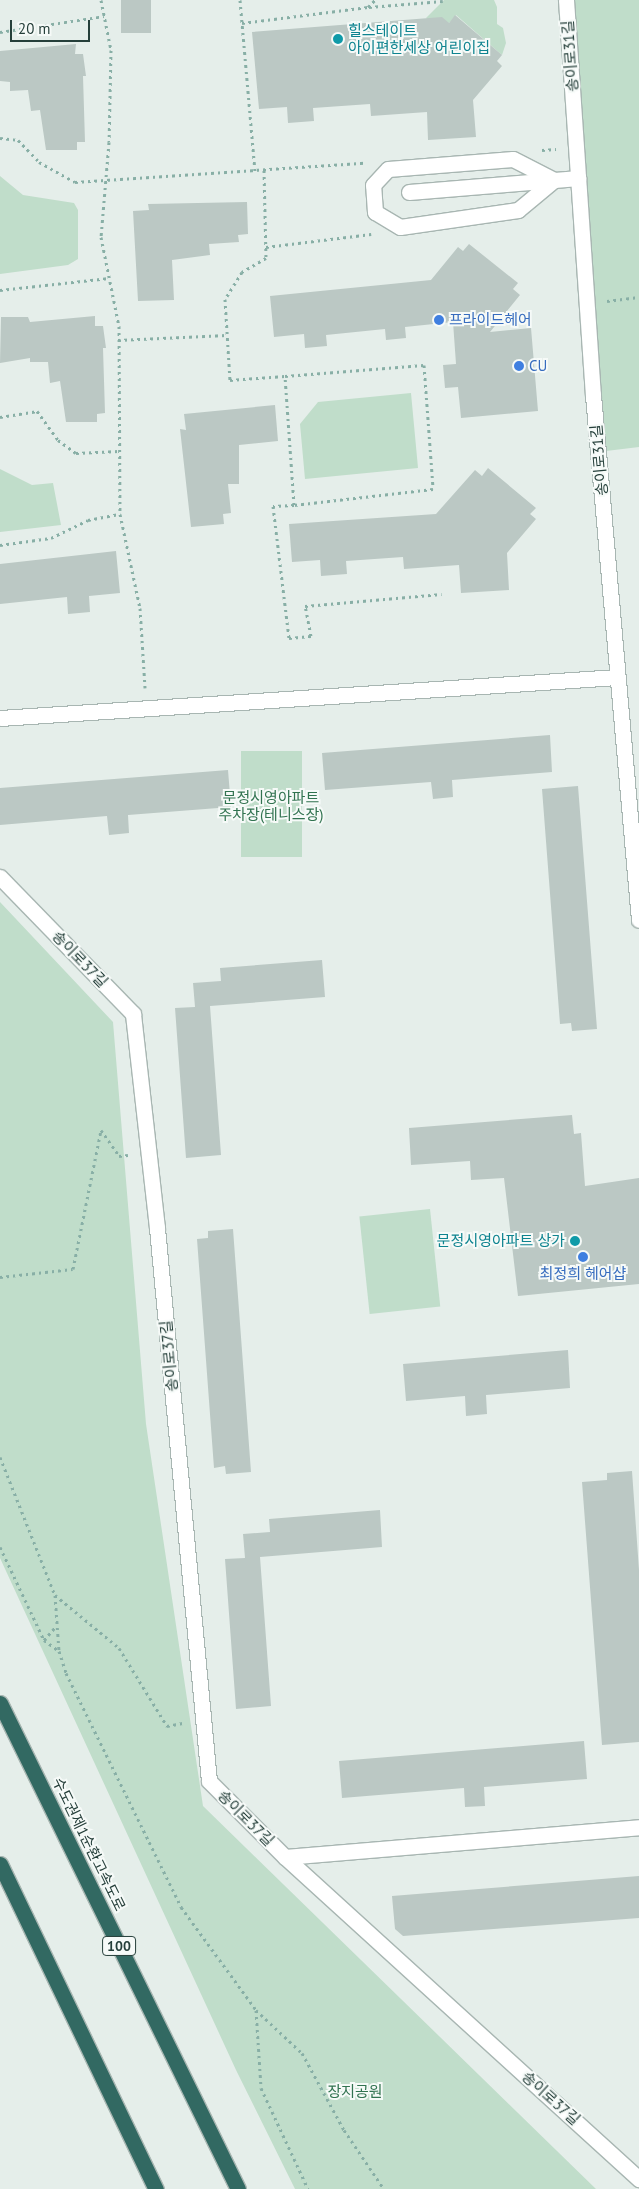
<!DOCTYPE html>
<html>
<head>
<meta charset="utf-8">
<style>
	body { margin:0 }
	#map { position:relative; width:639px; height:2189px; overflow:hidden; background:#e5eeea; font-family:"PT Sans","Noto Sans KR",sans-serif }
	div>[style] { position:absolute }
	.green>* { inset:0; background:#c0ddca; transform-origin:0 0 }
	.building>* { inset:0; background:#bbc8c4; transform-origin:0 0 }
	.path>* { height:3px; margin-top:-1.5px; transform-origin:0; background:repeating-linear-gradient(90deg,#88afa6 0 2.5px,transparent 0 6.5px) }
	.roads { filter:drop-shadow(1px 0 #a8b6b2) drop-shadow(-1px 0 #a8b6b2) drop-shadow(0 1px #a8b6b2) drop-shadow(0 -1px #a8b6b2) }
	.minor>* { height:15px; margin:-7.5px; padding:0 7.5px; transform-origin:7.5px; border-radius:7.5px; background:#fff }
	.highway>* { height:15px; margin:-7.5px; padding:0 7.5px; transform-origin:7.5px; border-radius:7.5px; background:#326962 }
	.dots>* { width:14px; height:14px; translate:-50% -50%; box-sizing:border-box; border:2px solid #f6faf8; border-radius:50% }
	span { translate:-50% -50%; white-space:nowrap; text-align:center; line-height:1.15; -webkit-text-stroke:4px #f6faf8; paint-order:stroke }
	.shield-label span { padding:1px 4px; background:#f6faf8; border:1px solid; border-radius:4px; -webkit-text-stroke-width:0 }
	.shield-label { font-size:14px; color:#253f3a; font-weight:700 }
	.culture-label { font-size:15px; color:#0d838f }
	.left { translate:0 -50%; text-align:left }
	.right { translate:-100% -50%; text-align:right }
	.street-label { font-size:15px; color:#253f3a }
	.shop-label { font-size:15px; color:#366cbe }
	.park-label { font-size:15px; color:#317350 }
	.scale { position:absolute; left:10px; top:20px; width:80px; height:22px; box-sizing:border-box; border:2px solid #253f3a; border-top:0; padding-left:6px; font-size:15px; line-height:18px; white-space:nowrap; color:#253f3a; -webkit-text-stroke:4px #f6faf8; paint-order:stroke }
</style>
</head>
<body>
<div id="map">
	<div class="green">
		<i style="clip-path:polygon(444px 0,494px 0,497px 7px,497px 24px,503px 28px,506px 43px,502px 55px,456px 15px,449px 23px,434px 26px,426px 18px)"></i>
		<i style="clip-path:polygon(566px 0,639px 0,639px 447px,598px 452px)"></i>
		<i style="clip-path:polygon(0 176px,23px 195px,74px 203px,78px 210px,78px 259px,68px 265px,0 274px)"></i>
		<i style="clip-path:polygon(411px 393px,418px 468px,305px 479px,300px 424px,318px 402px)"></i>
		<i style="clip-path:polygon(0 469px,32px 485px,53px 483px,61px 525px,0 532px)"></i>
		<i style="left:302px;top:751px;width:106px;height:61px;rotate:90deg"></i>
		<i style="clip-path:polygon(0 902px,113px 1022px,146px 1424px,203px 1806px,596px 2189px,295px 2189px,236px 2070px,0 1558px)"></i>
		<i style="left:430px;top:1209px;width:98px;height:71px;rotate:84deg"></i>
	</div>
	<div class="building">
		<i style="left:121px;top:0;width:30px;height:33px"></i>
		<i style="clip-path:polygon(455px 15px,502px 55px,497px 61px,502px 66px,473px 100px,476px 137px,428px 140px,427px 112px,371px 116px,370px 104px,313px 108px,314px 121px,288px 123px,287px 107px,259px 109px,252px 32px,442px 17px,449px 23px)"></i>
		<i style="clip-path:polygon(76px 44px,75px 54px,83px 54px,86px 76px,83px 76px,85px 142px,77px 142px,77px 150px,46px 150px,40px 110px,31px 111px,28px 90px,10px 91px,10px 82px,0 81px,0 51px)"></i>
		<i style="clip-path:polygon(247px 202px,248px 234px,238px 235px,239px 242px,209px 244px,210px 255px,172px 260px,174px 300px,138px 301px,133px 211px,149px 210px,148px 204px)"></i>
		<i style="clip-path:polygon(469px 244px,518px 283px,513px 289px,520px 295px,490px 332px,531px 328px,538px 411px,461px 418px,458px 387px,445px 388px,443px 365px,456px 364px,453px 322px,405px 327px,406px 338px,386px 340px,385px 329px,326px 335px,327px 346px,305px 348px,304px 334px,274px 337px,270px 296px,431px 280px,458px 247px,463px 251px)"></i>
		<i style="clip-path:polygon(95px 316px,95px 326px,103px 326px,106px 348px,103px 348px,105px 413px,97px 414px,97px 422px,66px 422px,60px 381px,50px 383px,48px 362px,30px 362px,30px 358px,0 363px,1px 317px,28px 317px,30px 322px)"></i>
		<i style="clip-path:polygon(275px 405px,278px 441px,239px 445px,239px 484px,228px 484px,231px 513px,223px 514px,224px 524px,191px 527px,180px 429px,186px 430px,184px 414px)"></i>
		<i style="clip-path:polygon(488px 468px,536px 508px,530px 514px,536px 519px,507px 553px,509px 590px,461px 593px,459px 565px,404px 569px,403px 557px,346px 561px,347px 574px,321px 576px,320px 560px,292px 562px,289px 524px,436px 514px,475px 470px,482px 476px)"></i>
		<i style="clip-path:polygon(116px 551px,120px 593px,89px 596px,90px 612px,68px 614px,67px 597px,0 604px,0 564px)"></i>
		<i style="clip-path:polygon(550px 735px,552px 772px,452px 780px,453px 797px,433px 799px,431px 782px,325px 790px,322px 753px)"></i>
		<i style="clip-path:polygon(228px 770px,231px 807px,128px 815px,129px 833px,109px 835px,107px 816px,0 825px,0 788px)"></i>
		<i style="clip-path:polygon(578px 786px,597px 1029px,572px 1031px,571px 1023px,560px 1024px,542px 789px)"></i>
		<i style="clip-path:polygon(322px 960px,325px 997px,210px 1006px,221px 1155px,186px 1158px,175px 1008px,195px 1007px,193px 983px,221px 981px,220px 968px)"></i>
		<i style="clip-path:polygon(572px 1115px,574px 1134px,581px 1133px,585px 1186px,639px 1178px,639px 1284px,518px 1296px,504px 1178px,471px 1180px,470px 1161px,411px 1165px,409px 1128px)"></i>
		<i style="clip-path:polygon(233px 1229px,251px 1472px,226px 1474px,225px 1466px,214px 1468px,197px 1239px,208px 1238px,208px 1231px)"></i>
		<i style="clip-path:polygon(568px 1350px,570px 1388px,486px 1395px,487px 1414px,466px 1416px,465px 1396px,406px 1401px,403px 1364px)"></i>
		<i style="clip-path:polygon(632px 1471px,639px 1570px,639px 1742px,602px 1745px,582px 1482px,607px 1480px,607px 1473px)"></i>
		<i style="clip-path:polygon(380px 1510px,382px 1547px,260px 1557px,271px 1706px,236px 1709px,225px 1559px,245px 1558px,243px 1534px,270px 1532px,269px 1519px)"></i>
		<i style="clip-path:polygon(584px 1741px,587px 1779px,484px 1787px,485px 1806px,465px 1807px,464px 1788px,342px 1798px,339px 1761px)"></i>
		<i style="clip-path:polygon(639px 1876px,639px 1918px,403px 1936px,395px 1929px,392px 1896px)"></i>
	</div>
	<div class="path">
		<i style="left:101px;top:0;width:51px;rotate:78.7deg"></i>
		<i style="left:111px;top:50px;width:92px;rotate:91.2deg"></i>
		<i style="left:109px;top:142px;width:95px;rotate:94.8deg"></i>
		<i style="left:101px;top:237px;width:91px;rotate:78.6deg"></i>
		<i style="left:119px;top:326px;width:188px;rotate:89.7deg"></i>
		<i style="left:120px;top:514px;width:96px;rotate:78deg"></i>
		<i style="left:140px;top:608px;width:80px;rotate:86.4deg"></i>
		<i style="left:240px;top:0;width:172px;rotate:85deg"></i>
		<i style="left:369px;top:7px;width:74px;rotate:-4.6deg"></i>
		<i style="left:242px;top:23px;width:127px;rotate:-7.2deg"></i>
		<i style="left:368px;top:7px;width:10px;rotate:-45deg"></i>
		<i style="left:0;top:32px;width:105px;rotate:-8.7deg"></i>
		<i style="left:0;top:138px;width:18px;rotate:6deg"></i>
		<i style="left:18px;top:140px;width:30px;rotate:46deg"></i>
		<i style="left:39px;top:162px;width:41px;rotate:29.1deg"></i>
		<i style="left:75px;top:182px;width:290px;rotate:-3.8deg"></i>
		<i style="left:542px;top:150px;width:14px;rotate:-4deg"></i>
		<i style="left:264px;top:170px;width:88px;rotate:88.7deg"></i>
		<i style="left:266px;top:258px;width:28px;rotate:150deg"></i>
		<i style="left:242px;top:272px;width:32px;rotate:122deg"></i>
		<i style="left:225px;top:299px;width:81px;rotate:86.5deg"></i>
		<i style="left:230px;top:380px;width:55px;rotate:-4.2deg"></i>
		<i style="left:285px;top:376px;width:139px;rotate:-4.5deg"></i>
		<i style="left:424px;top:365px;width:124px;rotate:85.8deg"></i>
		<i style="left:433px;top:489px;width:140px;rotate:173.4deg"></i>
		<i style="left:294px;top:505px;width:129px;rotate:-94deg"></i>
		<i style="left:266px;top:247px;width:106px;rotate:-7.1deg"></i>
		<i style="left:0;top:290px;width:110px;rotate:-6.3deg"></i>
		<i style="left:607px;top:301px;width:32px;rotate:-7deg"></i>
		<i style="left:118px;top:340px;width:109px;rotate:-2.6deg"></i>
		<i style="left:0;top:417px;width:37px;rotate:-9deg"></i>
		<i style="left:37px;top:411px;width:36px;rotate:54deg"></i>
		<i style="left:58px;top:440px;width:22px;rotate:36deg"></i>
		<i style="left:76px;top:453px;width:43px;rotate:-2.7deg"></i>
		<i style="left:294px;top:505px;width:21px;rotate:177deg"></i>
		<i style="left:273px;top:506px;width:133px;rotate:83.1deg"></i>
		<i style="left:289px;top:638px;width:22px;rotate:-5deg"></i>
		<i style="left:311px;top:636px;width:31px;rotate:-101deg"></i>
		<i style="left:305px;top:606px;width:137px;rotate:-5deg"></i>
		<i style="left:0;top:545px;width:51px;rotate:-7.8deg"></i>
		<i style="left:51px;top:538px;width:41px;rotate:-25.9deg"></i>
		<i style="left:88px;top:520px;width:33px;rotate:-11deg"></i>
		<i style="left:0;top:1277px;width:73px;rotate:-6.3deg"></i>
		<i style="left:73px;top:1269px;width:142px;rotate:-78.6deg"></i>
		<i style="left:101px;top:1130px;width:32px;rotate:55deg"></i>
		<i style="left:119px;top:1156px;width:9px;rotate:-6deg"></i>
		<i style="left:0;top:1457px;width:149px;rotate:68.3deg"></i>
		<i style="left:55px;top:1595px;width:56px;rotate:85.9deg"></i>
		<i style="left:59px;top:1651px;width:23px;rotate:72deg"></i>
		<i style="left:66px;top:1673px;width:261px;rotate:63.8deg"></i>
		<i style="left:181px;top:1907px;width:127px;rotate:53.9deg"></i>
		<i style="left:256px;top:2010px;width:78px;rotate:86.3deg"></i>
		<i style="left:261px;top:2088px;width:111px;rotate:65deg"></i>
		<i style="left:0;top:1547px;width:103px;rotate:64.7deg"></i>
		<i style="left:44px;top:1640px;width:19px;rotate:36deg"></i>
		<i style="left:55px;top:1595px;width:83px;rotate:39.6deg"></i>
		<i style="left:119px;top:1648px;width:92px;rotate:58.4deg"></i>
		<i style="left:167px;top:1726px;width:16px;rotate:-11deg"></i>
		<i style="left:44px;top:1640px;width:18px;rotate:-49deg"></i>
		<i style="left:256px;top:2010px;width:63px;rotate:43.1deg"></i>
		<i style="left:302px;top:2053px;width:88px;rotate:61.4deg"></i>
		<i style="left:344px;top:2130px;width:71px;rotate:55.9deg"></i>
	</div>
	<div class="roads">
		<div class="minor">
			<i style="left:566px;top:0;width:396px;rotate:86.1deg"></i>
			<i style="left:593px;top:395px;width:527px;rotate:84.99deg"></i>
			<i style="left:513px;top:159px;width:46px;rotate:27.1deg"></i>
			<i style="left:554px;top:180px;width:47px;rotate:140.2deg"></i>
			<i style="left:518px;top:210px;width:119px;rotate:171.8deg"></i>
			<i style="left:400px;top:227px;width:29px;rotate:-149deg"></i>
			<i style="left:375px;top:212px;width:27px;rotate:-94deg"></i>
			<i style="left:373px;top:185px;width:22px;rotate:-47deg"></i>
			<i style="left:388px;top:169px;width:125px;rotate:-4.6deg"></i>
			<i style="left:409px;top:192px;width:170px;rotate:-4.7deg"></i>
			<i style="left:0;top:718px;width:618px;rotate:-3.8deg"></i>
			<i style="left:0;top:877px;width:191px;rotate:45.8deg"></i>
			<i style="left:133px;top:1014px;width:215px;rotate:83.6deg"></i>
			<i style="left:157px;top:1228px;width:555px;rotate:84.63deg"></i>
			<i style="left:209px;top:1781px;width:107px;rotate:45deg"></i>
			<i style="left:285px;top:1857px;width:479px;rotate:42.3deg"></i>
			<i style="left:285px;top:1857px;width:355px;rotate:-4.8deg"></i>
		</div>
		<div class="highway">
			<i style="left:0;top:1703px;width:541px;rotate:63.91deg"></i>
			<i style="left:0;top:1864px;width:361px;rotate:64.4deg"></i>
		</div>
	</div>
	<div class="dots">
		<i style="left:338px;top:39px;background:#0f9aa8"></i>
		<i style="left:439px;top:320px;background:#3f7fe0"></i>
		<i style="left:519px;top:366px;background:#3f7fe0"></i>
		<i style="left:575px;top:1241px;background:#0f9aa8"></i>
		<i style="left:583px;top:1257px;background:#3f7fe0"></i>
	</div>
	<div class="shield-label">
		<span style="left:119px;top:1946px">100</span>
	</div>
	<div class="culture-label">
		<span class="left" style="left:348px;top:39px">힐스테이트<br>아이편한세상 어린이집</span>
		<span class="right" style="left:565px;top:1241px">문정시영아파트 상가</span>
	</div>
	<div class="street-label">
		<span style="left:570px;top:56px;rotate:-94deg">송이로31길</span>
		<span style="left:599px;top:460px;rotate:-95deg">송이로31길</span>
		<span style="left:80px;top:959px;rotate:46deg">송이로37길</span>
		<span style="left:169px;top:1356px;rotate:-95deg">송이로37길</span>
		<span style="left:246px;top:1818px;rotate:45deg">송이로37길</span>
		<span style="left:89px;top:1844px;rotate:64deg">수도권제1순환고속도로</span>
		<span style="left:551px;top:2098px;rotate:42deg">송이로37길</span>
	</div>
	<div class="shop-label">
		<span class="left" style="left:449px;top:320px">프라이드헤어</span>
		<span class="left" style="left:529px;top:366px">CU</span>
		<span style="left:583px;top:1274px">최정희 헤어샵</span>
	</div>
	<div class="park-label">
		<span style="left:271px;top:806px">문정시영아파트<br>주차장(테니스장)</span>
		<span style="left:355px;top:2092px">장지공원</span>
	</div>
	<div class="scale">20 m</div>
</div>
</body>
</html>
